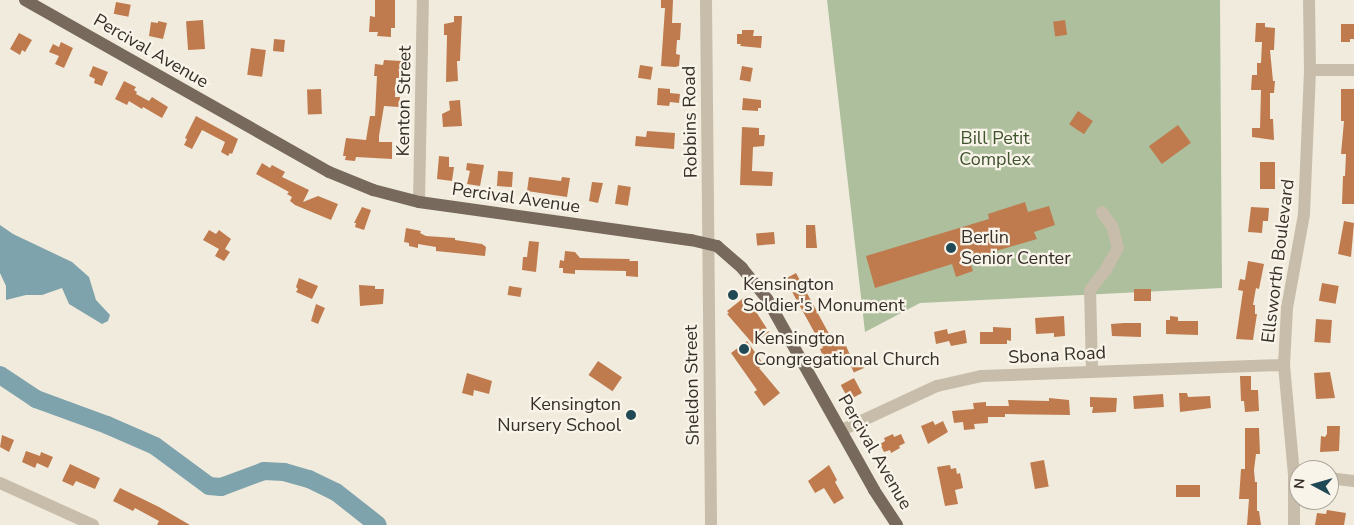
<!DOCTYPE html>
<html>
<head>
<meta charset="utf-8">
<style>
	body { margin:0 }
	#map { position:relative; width:1354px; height:525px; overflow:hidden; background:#f1ebdd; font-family:"Nunito Sans",sans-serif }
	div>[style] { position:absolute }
	.green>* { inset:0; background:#aebf9e }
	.water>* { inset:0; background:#7ea3ac }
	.river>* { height:18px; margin:-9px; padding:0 9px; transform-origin:9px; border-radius:9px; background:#7ea3ac }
	.building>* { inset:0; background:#bf7b4d; transform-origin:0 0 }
	.minor>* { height:12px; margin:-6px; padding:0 6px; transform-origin:6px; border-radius:6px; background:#c8bdaa }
	.major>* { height:12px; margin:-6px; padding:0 6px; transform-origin:6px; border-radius:6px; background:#77695b }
	.dots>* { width:14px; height:14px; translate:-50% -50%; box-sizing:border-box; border:2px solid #f9f4e9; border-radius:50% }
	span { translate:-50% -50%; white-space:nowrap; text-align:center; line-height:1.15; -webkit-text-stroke:4.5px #f9f4e9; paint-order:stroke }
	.street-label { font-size:18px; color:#362f29 }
	.park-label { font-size:18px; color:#3f532e }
	.poi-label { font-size:18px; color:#362f29 }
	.left { translate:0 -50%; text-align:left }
	.right { translate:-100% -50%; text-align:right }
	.north { position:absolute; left:1289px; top:460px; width:50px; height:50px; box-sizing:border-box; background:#f9f4e9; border:1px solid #aba59c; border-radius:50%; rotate:276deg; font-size:14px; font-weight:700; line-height:20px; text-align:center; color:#362f29 }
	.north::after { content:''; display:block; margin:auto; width:18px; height:22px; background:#214955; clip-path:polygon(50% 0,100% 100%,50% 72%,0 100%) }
</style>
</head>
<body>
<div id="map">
	<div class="green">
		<i style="clip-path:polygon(827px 0,1220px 0,1222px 288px,920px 303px,865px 332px)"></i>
	</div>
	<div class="water">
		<i style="clip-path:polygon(0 225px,13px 234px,72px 262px,89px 277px,96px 300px,110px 315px,108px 321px,102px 324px,69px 304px,62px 288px,42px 295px,26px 295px,6px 300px,6px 286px,0 273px)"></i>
	</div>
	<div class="river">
		<i style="left:0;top:375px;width:43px;rotate:33.7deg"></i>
		<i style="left:36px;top:399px;width:76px;rotate:20.1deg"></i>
		<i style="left:107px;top:425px;width:52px;rotate:23.6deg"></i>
		<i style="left:155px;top:446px;width:67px;rotate:36.5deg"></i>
		<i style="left:209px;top:486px;width:12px;rotate:5deg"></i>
		<i style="left:221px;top:487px;width:46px;rotate:-20.4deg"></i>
		<i style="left:264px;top:471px;width:20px;rotate:3deg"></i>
		<i style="left:284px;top:472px;width:26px;rotate:16deg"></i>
		<i style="left:309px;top:479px;width:30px;rotate:26deg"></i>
		<i style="left:336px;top:492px;width:53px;rotate:38.2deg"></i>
	</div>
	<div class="building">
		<i style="clip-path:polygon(375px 0,395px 0,395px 28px,391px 28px,391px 37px,377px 36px,378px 32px,369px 32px,370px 16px,375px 17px)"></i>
		<i style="clip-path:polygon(661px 0,673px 0,672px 23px,681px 23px,680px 40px,677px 40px,676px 54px,680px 55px,679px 66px,675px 67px,661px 66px,665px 8px,661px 8px)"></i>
		<i style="left:116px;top:2px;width:15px;height:12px;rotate:11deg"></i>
		<i style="clip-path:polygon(454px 16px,462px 16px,460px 61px,457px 61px,458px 81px,446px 82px,447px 35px,444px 35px,444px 24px,454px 22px)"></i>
		<i style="left:203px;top:20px;width:29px;height:17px;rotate:86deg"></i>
		<i style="left:1065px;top:20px;width:15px;height:12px;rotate:82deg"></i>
		<i style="clip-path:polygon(158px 21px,167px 23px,163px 39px,149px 36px,151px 22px,158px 23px)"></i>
		<i style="clip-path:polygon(1256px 23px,1265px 23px,1265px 27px,1275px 28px,1274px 50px,1270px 50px,1273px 81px,1275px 81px,1274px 93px,1270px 93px,1270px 119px,1273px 119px,1274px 140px,1252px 137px,1252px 128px,1260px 128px,1261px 90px,1251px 90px,1252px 75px,1257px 75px,1257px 63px,1261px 63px,1262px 42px,1255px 42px)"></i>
		<i style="clip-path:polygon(1341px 24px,1354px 24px,1354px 39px,1350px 39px,1350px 42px,1341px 42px)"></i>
		<i style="clip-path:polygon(742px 30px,754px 30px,753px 36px,762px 36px,761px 48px,740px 46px,741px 44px,737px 44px,737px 34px,742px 34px)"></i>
		<i style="clip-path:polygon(19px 33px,32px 40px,25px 52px,22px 50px,20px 55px,10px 49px)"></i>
		<i style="left:274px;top:39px;width:11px;height:12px;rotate:5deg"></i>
		<i style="clip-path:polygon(61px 42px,73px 48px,64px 68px,55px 64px,59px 56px,49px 52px,53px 44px,59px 47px)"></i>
		<i style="left:251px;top:48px;width:15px;height:27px;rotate:8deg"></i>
		<i style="clip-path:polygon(384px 60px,401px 61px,400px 78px,396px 78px,395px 97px,400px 97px,399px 107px,384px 106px,379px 136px,379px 142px,392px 142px,392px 159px,356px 157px,355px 161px,345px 160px,346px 156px,343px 156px,346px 138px,366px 140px,370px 116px,375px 116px,377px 76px,374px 76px,375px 64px,383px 65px)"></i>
		<i style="left:640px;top:65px;width:13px;height:13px;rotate:9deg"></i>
		<i style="clip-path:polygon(93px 66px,108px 72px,102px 86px,94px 83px,95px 79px,89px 76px)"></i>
		<i style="left:742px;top:66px;width:11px;height:14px;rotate:10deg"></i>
		<i style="clip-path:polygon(124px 81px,136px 87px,134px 90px,137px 92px,136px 94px,149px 101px,152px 97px,168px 107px,162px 118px,143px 107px,142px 109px,129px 101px,127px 105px,115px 99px)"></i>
		<i style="clip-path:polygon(658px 88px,670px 89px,670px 93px,680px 94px,679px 103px,670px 102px,669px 106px,657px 105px)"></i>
		<i style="left:321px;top:89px;width:25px;height:14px;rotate:88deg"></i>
		<i style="clip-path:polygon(1341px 89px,1354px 89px,1354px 204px,1342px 204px,1343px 176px,1345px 176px,1346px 154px,1341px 154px,1344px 121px,1341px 121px)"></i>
		<i style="clip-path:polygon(743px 98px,761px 100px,761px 108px,758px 108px,758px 111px,742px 110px)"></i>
		<i style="clip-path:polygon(460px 100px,462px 126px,443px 127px,442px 114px,450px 110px,449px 101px)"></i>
		<i style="left:1078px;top:111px;width:18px;height:16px;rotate:34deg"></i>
		<i style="clip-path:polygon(196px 116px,238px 139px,232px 154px,230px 153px,228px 156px,221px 152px,225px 142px,202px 130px,192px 149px,184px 145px,187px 139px,185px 138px)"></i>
		<i style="left:1178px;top:125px;width:22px;height:36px;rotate:54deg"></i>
		<i style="clip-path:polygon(742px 127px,759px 128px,759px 135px,765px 135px,764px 146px,753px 147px,752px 171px,773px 172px,772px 186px,740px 185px)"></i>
		<i style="clip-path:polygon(647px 131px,675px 133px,674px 149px,635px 146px,636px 136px,646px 137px)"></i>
		<i style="clip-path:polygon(439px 156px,449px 157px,449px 167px,454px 167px,452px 181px,437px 179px)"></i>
		<i style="left:1260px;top:162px;width:15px;height:27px"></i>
		<i style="clip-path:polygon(262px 163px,270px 168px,272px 165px,285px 172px,282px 177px,309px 190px,303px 202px,318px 196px,338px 204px,331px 220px,295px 205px,290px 201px,292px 197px,287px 194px,289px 192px,256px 174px)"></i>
		<i style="clip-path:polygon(467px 163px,484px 165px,480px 186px,467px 184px,470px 171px,466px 170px)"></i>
		<i style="left:498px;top:171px;width:15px;height:15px;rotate:4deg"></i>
		<i style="clip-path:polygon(529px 177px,561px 181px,562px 177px,570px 178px,567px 197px,527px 191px)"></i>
		<i style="clip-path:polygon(592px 182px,603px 183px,598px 203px,589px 201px)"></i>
		<i style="left:618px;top:185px;width:13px;height:19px;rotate:9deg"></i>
		<i style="clip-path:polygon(1025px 202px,1028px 212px,1049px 206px,1055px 225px,1034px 232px,1037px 239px,969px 259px,973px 271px,956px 277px,952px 264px,875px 288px,866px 256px,989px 219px,988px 214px)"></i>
		<i style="clip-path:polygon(362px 207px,371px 210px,364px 230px,355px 227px,356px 223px,354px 223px)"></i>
		<i style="clip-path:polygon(1251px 207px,1269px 208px,1268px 221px,1263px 221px,1262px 233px,1248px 232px)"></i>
		<i style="clip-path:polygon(1344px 221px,1354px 223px,1351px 257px,1338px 254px)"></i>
		<i style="clip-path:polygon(806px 225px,815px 225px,817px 248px,806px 248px)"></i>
		<i style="clip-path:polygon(406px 228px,421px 231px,420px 233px,426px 236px,455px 238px,455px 240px,482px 244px,486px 247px,485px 256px,436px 251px,436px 247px,418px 244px,418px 248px,409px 246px,409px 243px,404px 242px)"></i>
		<i style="clip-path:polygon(209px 230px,216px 234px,219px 230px,231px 239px,225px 249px,230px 252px,224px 261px,215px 256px,219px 249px,203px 240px)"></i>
		<i style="left:774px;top:232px;width:12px;height:18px;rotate:85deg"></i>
		<i style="clip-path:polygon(529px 241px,539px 242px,536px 272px,522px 270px,523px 257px,527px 257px)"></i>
		<i style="clip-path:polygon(565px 251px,575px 252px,580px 258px,630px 259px,629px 261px,638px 261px,638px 277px,626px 276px,626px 271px,575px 270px,575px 274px,563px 273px,563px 268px,559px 268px,560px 260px,564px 261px)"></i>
		<i style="clip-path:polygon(1248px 261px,1264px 264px,1259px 289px,1256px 288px,1253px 305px,1255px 305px,1255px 314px,1257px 314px,1253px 340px,1236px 339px,1243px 291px,1238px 290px,1240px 279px,1245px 280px)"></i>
		<i style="clip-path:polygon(796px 273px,834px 343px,843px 339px,850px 355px,827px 366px,820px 349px,823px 348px,785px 279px)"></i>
		<i style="clip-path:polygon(299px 278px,318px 286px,312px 299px,296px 292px,298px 289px,296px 287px)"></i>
		<i style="left:1322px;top:283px;width:17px;height:18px;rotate:10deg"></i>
		<i style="clip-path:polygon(359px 285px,375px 286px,375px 289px,384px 289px,383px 304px,360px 306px)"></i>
		<i style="left:509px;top:286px;width:13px;height:9px;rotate:9deg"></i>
		<i style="left:1151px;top:289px;width:12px;height:17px;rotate:90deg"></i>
		<i style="clip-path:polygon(746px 296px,769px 332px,753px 344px,727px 314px,729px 313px,727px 311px)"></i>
		<i style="clip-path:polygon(316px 304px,325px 308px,318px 324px,311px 321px)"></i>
		<i style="clip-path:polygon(1064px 316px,1065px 336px,1054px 337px,1054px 333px,1036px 334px,1035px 318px)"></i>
		<i style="clip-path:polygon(1170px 316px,1178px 317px,1178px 321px,1198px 321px,1198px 335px,1166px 334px,1166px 320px,1170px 320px)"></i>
		<i style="left:1316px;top:319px;width:16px;height:23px;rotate:4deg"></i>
		<i style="clip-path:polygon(1124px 323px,1141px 323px,1141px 337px,1112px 336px,1111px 324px)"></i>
		<i style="clip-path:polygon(993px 327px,1011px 328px,1011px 341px,1007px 340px,1007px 344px,980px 344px,980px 332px,993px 332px)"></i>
		<i style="clip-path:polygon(947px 329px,948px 334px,965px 330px,967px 343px,951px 346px,949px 341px,936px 344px,934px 332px)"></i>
		<i style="clip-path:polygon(747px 341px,764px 365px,759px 368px,780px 393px,764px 406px,754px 392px,757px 390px,731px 353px)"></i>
		<i style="left:859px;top:357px;width:12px;height:11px;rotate:66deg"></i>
		<i style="left:598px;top:361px;width:29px;height:17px;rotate:34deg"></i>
		<i style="clip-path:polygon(1330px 372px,1335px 398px,1316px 399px,1314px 373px)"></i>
		<i style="clip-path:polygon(467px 373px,492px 381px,489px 394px,474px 390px,473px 396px,462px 393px)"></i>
		<i style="clip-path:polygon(1240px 376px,1251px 376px,1251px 390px,1258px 390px,1259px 411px,1245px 412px,1244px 401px,1241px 401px)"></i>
		<i style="left:854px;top:378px;width:17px;height:15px;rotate:62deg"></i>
		<i style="clip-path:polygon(1179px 393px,1187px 393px,1188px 397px,1210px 396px,1211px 408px,1180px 412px)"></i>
		<i style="left:1163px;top:394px;width:13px;height:30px;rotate:86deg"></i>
		<i style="clip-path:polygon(1090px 397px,1117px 398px,1116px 412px,1092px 413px,1093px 407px,1090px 407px)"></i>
		<i style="clip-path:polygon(1049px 398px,1069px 400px,1070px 415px,1005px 414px,1005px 417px,988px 417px,988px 423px,974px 424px,975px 429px,964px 430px,963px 422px,954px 423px,952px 411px,974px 409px,973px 403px,986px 402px,986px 406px,1009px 406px,1008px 400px,1049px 401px)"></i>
		<i style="clip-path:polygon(933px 421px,935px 425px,943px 421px,948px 432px,928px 444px,921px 426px)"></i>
		<i style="clip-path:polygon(1327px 426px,1340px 426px,1339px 451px,1320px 452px,1321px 436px,1325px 437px,1327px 434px)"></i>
		<i style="clip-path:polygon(1245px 428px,1259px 428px,1260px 454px,1256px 454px,1254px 470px,1255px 482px,1257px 482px,1257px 511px,1259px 511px,1261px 525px,1247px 525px,1249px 499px,1239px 499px,1241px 469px,1245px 469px)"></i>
		<i style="clip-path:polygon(893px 434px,894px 437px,901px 434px,905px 443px,899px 446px,900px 448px,891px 453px,890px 450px,884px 452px,880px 444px,885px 441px,884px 438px)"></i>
		<i style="clip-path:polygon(2px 435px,14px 440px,9px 452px,0 447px)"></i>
		<i style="clip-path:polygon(26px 451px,40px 456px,41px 452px,53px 457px,48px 468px,37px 463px,35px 468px,22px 462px)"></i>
		<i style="left:1044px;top:460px;width:27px;height:14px;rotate:80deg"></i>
		<i style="clip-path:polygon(70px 464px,100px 478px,95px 489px,76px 481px,73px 486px,62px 481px)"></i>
		<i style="clip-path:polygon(829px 465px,837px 480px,835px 482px,844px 498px,834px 504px,824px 488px,815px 493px,808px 481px)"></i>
		<i style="clip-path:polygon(950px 465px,951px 469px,956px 468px,957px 474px,960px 473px,963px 488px,955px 490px,958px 504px,945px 506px,937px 467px)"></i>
		<i style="left:1200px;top:485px;width:12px;height:24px;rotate:90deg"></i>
		<i style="clip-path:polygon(120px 488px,159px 507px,190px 525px,157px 525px,159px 521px,135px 508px,133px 511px,113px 501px)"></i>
		<i style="clip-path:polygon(1327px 510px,1346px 513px,1344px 525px,1315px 525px,1317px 513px,1326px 514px)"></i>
	</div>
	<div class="minor">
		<i style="left:706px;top:0;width:525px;rotate:89.45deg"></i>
		<i style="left:1310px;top:70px;width:44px"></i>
		<i style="left:419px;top:202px;width:202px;rotate:-88.9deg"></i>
		<i style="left:1092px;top:370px;width:80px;rotate:-91.4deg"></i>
		<i style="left:1090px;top:290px;width:24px;rotate:-52deg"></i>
		<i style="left:1105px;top:271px;width:26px;rotate:-61deg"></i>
		<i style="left:1118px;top:248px;width:23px;rotate:-105deg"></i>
		<i style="left:1112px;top:226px;width:17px;rotate:-126deg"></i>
		<i style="left:842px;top:430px;width:105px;rotate:-24.9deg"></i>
		<i style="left:937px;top:386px;width:45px;rotate:-12.8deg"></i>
		<i style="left:981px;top:376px;width:303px;rotate:-2.1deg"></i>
		<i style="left:1329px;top:478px;width:25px;rotate:7deg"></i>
		<i style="left:0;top:483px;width:102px;rotate:24.3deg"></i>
		<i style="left:1294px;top:525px;width:50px;rotate:-90deg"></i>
		<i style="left:1294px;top:475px;width:110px;rotate:-95.2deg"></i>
		<i style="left:1284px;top:365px;width:57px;rotate:-87deg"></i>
		<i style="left:1287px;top:308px;width:96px;rotate:-79.7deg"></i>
		<i style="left:1304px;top:214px;width:144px;rotate:-87.6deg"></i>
		<i style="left:1310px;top:70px;width:70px;rotate:-90.8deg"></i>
	</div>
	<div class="major">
		<i style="left:25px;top:0;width:349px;rotate:29.5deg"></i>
		<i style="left:329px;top:172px;width:48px;rotate:22.2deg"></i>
		<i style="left:373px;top:190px;width:48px;rotate:14.6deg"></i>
		<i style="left:419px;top:202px;width:275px;rotate:8deg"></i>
		<i style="left:691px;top:240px;width:27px;rotate:13deg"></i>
		<i style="left:717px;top:246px;width:33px;rotate:41deg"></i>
		<i style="left:742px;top:268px;width:40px;rotate:51deg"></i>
		<i style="left:767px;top:299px;width:219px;rotate:60.7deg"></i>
		<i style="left:874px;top:490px;width:42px;rotate:56.7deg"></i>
	</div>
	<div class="dots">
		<i style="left:951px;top:248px;background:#214955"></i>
		<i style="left:733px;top:295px;background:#214955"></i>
		<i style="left:744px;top:349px;background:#214955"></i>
		<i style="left:631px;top:415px;background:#214955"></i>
	</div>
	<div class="street-label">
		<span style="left:151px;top:51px;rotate:30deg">Percival Avenue</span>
		<span style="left:404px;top:101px;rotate:-89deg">Kenton Street</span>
		<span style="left:690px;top:122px;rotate:-91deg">Robbins Road</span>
		<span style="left:516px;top:198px;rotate:8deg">Percival Avenue</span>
		<span style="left:1278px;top:261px;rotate:-83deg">Ellsworth Boulevard</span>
		<span style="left:1057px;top:355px;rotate:-3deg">Sbona Road</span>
		<span style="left:692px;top:385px;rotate:-91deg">Sheldon Street</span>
		<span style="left:875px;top:452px;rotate:60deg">Percival Avenue</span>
	</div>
	<div class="park-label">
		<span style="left:995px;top:149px">Bill Petit<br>Complex</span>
	</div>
	<div class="poi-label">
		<span class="left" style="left:961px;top:248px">Berlin<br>Senior Center</span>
		<span class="left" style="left:743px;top:295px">Kensington<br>Soldier's Monument</span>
		<span class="left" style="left:754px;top:349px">Kensington<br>Congregational Church</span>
		<span class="right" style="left:621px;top:415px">Kensington<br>Nursery School</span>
	</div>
	<div class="north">N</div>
</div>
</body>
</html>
